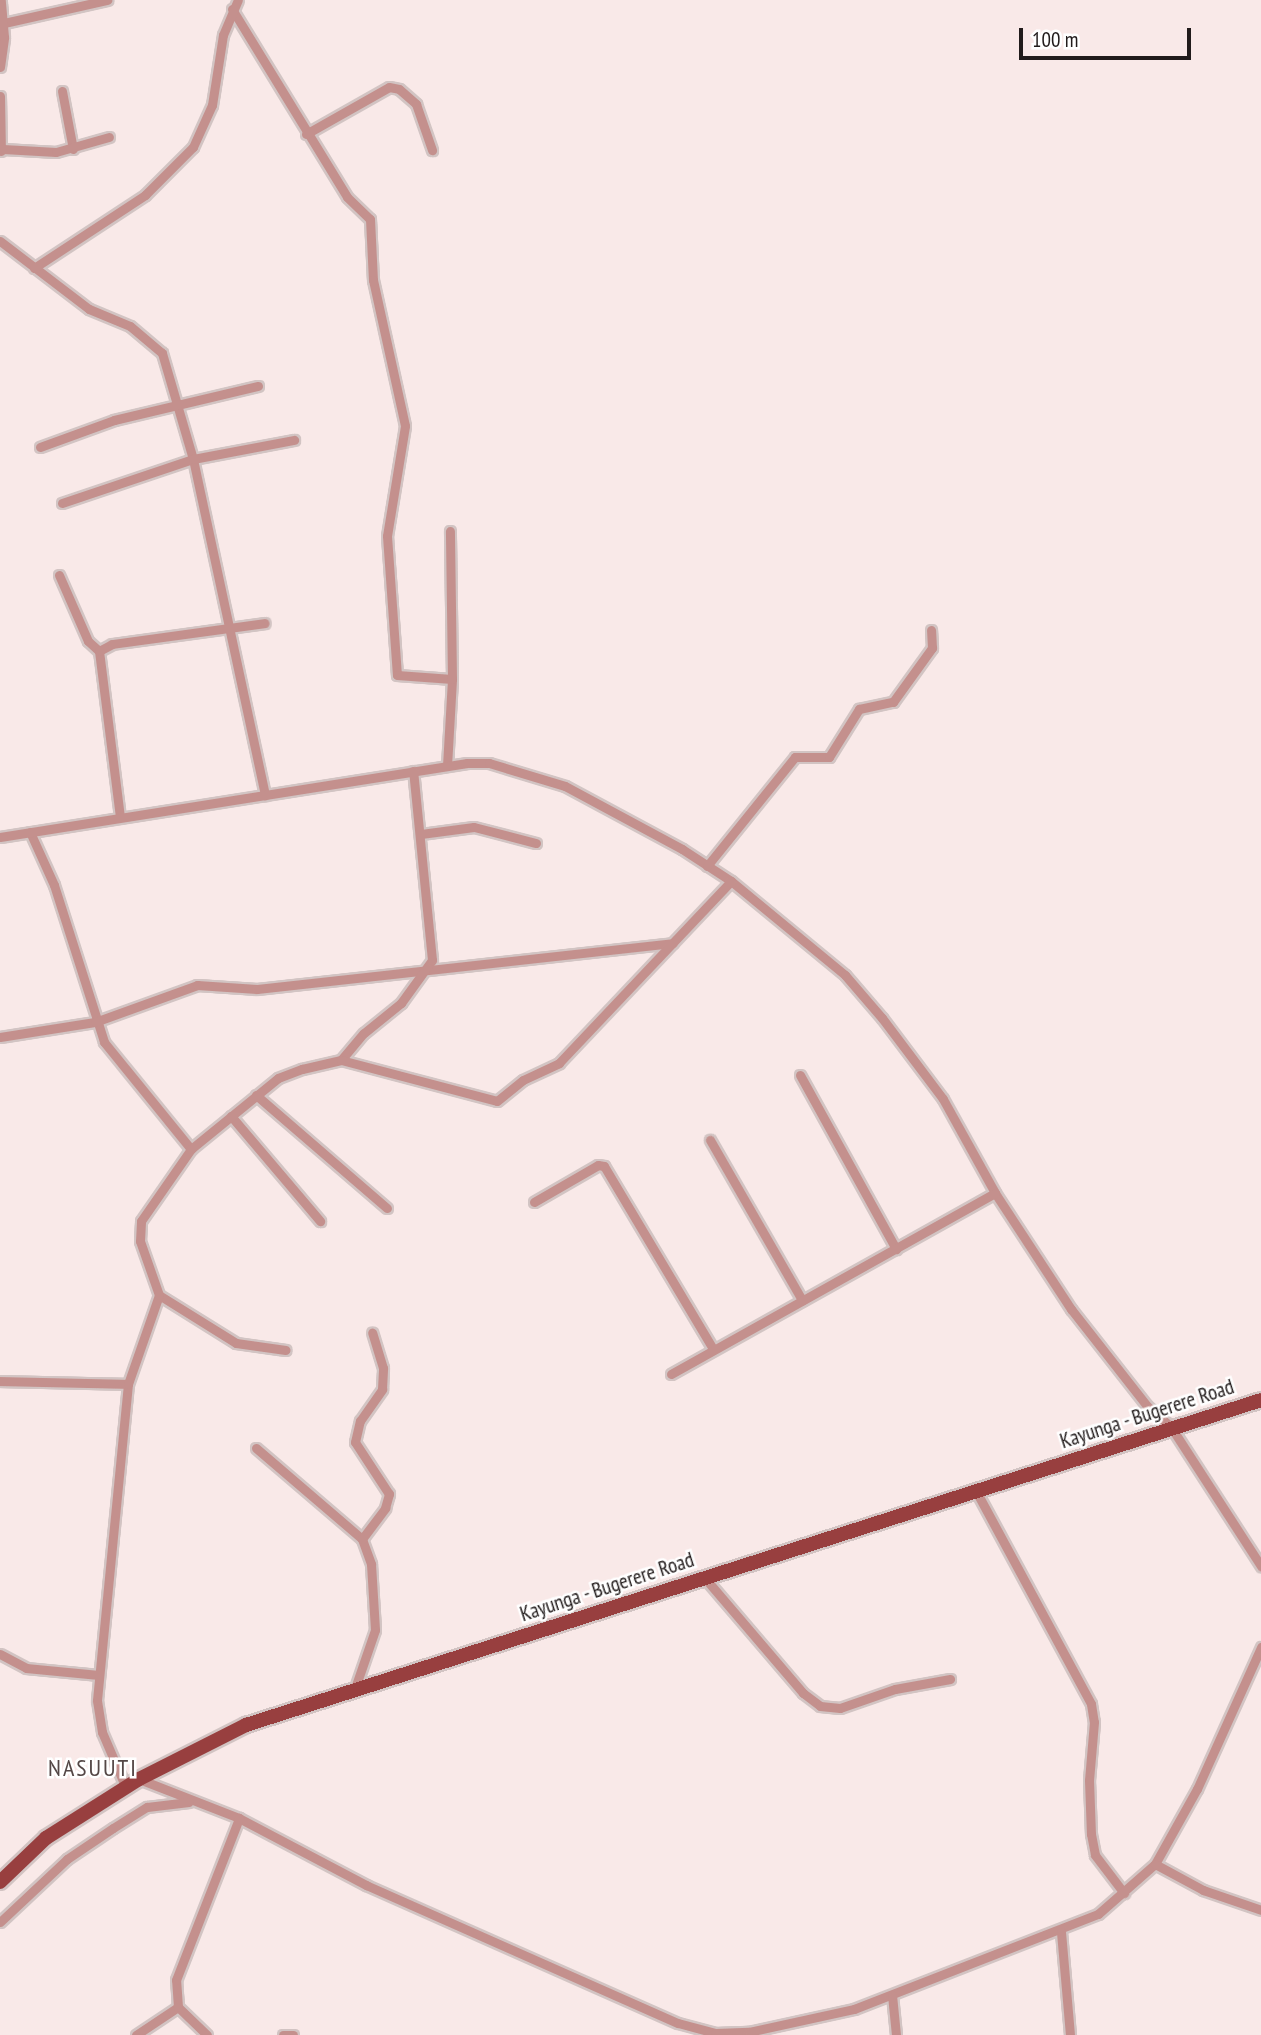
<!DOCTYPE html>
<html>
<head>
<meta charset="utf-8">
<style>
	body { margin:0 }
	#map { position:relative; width:1261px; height:2035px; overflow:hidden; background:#f9e9e8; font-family:"PT Sans Narrow",sans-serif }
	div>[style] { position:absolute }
	.roads { filter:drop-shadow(2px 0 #d2c4c3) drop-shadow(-2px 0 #d2c4c3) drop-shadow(0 2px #d2c4c3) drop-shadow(0 -2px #d2c4c3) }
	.street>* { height:9px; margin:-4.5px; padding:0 4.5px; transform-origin:4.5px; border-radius:4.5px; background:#c4908d }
	.primary>* { height:14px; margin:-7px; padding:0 7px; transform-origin:7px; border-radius:7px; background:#983f3f }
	span { translate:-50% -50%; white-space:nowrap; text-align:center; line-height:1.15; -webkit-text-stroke:5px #fff; paint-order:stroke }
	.street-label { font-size:21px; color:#211b1b }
	.quarter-label { font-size:24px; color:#544746; letter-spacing:2px }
	.scale { position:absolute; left:1019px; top:28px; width:172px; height:32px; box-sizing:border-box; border:4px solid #211b1b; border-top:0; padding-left:9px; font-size:21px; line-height:24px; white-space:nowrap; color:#211b1b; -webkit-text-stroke:5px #fff; paint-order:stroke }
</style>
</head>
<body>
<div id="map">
	<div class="roads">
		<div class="street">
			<i style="left:232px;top:9px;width:220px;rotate:58.5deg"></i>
			<i style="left:347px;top:197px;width:32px;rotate:44deg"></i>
			<i style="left:370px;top:219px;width:61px;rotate:87.2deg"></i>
			<i style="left:373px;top:280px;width:149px;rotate:77.6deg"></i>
			<i style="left:405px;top:426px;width:111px;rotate:99.3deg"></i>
			<i style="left:387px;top:536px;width:139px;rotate:85.9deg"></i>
			<i style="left:397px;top:675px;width:55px;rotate:4.2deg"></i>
			<i style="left:4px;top:23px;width:106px;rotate:-12.6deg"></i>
			<i style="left:0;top:67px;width:30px;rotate:-82deg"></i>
			<i style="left:4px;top:37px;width:37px;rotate:-95deg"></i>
			<i style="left:62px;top:91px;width:59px;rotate:79.3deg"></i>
			<i style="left:0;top:96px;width:55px;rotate:89deg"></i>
			<i style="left:306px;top:134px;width:95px;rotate:-29.5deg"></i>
			<i style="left:389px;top:87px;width:10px;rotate:11deg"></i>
			<i style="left:399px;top:89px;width:23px;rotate:41deg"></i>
			<i style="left:416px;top:104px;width:49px;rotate:70.8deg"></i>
			<i style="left:3px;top:149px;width:53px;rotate:3.2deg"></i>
			<i style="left:56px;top:152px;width:55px;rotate:-15.8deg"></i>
			<i style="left:0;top:241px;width:112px;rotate:37.4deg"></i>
			<i style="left:89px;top:309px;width:44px;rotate:22.5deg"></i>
			<i style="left:130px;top:326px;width:42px;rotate:40.2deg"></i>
			<i style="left:162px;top:353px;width:110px;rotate:73.7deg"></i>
			<i style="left:193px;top:459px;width:344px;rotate:77.9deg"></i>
			<i style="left:34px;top:268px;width:133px;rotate:-33.3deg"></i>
			<i style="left:145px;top:195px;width:68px;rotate:-45deg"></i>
			<i style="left:193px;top:147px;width:46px;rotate:-65.7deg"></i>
			<i style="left:212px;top:105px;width:71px;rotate:-81.1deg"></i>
			<i style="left:223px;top:35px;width:38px;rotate:-67deg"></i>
			<i style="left:40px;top:447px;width:79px;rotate:-20deg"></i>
			<i style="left:114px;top:420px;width:148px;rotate:-13.3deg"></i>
			<i style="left:62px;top:503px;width:138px;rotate:-18.6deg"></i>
			<i style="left:193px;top:459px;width:103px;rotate:-10.7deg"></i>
			<i style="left:59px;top:575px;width:72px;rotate:66.3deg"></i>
			<i style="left:88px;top:641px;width:15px;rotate:42deg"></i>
			<i style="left:447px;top:766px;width:87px;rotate:-86.7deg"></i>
			<i style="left:452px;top:679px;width:148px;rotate:-90.8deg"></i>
			<i style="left:120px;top:817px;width:167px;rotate:-97.2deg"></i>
			<i style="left:99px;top:651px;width:15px;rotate:-28deg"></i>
			<i style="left:112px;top:644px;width:154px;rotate:-7.8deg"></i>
			<i style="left:30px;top:832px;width:58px;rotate:65.6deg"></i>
			<i style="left:54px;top:885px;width:165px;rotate:72.3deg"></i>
			<i style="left:104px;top:1042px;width:138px;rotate:50.9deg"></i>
			<i style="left:421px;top:834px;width:53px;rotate:-7.5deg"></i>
			<i style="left:474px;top:827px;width:64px;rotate:14.5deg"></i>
			<i style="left:0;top:837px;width:473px;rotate:-9deg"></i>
			<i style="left:467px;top:763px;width:22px"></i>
			<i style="left:489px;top:763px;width:79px;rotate:16.8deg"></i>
			<i style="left:565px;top:786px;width:133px;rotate:28.3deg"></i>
			<i style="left:682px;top:849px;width:59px;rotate:33.1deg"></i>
			<i style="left:731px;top:881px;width:148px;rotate:39.5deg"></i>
			<i style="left:845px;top:975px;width:57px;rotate:49.3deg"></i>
			<i style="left:882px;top:1018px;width:101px;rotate:53deg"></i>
			<i style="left:943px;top:1099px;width:107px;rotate:61deg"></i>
			<i style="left:995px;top:1193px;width:139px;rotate:56.8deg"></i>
			<i style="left:1071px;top:1309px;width:123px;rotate:51.9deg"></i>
			<i style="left:1147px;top:1406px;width:32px;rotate:41deg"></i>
			<i style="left:1171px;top:1427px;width:166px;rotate:57.1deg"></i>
			<i style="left:707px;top:866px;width:140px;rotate:-51.1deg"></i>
			<i style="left:795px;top:757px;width:34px"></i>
			<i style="left:829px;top:757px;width:57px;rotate:-58deg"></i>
			<i style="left:859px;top:709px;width:35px;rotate:-12deg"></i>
			<i style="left:893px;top:702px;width:67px;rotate:-54.2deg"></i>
			<i style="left:932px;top:648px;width:18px;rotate:-93deg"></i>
			<i style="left:0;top:1037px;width:96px;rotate:-9deg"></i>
			<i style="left:95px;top:1022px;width:109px;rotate:-19.9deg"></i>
			<i style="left:197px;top:985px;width:60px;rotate:3.8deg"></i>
			<i style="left:257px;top:989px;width:418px;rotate:-6.3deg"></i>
			<i style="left:341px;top:1060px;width:35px;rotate:-50deg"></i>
			<i style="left:364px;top:1033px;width:48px;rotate:-39deg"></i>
			<i style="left:401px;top:1003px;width:53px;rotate:-54.2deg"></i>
			<i style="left:432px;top:960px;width:190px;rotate:-95.7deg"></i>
			<i style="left:800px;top:1075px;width:199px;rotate:61.1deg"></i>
			<i style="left:256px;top:1095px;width:173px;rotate:40.8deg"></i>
			<i style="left:231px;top:1116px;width:138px;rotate:49.7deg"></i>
			<i style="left:710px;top:1140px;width:185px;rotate:60.1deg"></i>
			<i style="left:534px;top:1202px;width:74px;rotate:-30deg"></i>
			<i style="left:598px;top:1165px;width:6px;rotate:9deg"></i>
			<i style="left:604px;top:1166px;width:211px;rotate:59.2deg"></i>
			<i style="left:159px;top:1295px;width:91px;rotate:31.9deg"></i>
			<i style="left:236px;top:1343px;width:50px;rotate:8deg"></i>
			<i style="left:671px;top:1374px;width:371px;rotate:-29.2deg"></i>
			<i style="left:0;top:1381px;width:128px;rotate:1.3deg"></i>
			<i style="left:256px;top:1448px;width:140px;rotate:40.6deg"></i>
			<i style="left:362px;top:1539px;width:27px;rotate:70deg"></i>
			<i style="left:371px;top:1564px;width:66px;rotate:86.5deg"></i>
			<i style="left:375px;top:1630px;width:65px;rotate:109deg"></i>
			<i style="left:976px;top:1491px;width:242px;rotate:61.6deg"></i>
			<i style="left:1091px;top:1704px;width:18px;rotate:81deg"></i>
			<i style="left:1094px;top:1722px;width:58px;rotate:94.9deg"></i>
			<i style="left:1089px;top:1780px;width:54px;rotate:87.9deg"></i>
			<i style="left:1091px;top:1834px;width:21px;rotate:79deg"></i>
			<i style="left:1095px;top:1855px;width:48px;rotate:52.7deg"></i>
			<i style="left:362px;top:1539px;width:39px;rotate:-53deg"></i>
			<i style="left:385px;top:1508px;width:15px;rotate:-74deg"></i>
			<i style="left:389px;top:1494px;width:62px;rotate:-123.2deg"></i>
			<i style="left:355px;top:1442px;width:22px;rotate:-77deg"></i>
			<i style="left:360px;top:1421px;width:39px;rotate:-55deg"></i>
			<i style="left:382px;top:1389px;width:21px;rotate:-87deg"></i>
			<i style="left:383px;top:1368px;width:37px;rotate:-107deg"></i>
			<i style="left:704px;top:1577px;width:153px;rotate:49.5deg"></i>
			<i style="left:803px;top:1693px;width:21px;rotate:37deg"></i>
			<i style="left:820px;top:1706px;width:20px;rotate:6deg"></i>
			<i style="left:840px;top:1708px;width:58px;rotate:-19.1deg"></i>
			<i style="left:895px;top:1689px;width:56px;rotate:-10.3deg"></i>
			<i style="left:0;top:1654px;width:30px;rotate:28deg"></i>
			<i style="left:26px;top:1668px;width:73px;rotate:5.5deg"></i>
			<i style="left:139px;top:1779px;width:107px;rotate:21.3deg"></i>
			<i style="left:239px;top:1818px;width:144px;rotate:27.8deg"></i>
			<i style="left:366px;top:1885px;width:341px;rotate:23.9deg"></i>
			<i style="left:678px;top:2023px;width:38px;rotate:15deg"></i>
			<i style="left:715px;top:2033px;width:34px;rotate:-2deg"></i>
			<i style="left:749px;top:2032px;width:107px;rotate:-12.4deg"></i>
			<i style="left:854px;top:2009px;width:262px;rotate:-21.3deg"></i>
			<i style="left:1098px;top:1914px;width:76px;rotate:-41.3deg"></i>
			<i style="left:1155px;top:1864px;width:86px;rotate:-60.8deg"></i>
			<i style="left:1197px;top:1789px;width:156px;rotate:-65.7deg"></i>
			<i style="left:126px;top:1788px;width:61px;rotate:-113.2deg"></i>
			<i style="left:102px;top:1732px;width:32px;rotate:-99deg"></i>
			<i style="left:97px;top:1700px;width:318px;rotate:-84.4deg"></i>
			<i style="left:128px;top:1384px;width:94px;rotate:-70.8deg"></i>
			<i style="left:159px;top:1295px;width:57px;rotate:-109.4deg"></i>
			<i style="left:140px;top:1241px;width:20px;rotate:-87deg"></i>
			<i style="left:141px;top:1221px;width:88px;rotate:-55.2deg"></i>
			<i style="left:191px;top:1149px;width:112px;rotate:-39.2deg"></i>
			<i style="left:278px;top:1078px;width:26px;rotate:-21deg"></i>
			<i style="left:302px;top:1069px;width:40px;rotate:-13deg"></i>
			<i style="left:341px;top:1060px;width:161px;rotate:14.7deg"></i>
			<i style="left:497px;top:1101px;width:33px;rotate:-39deg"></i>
			<i style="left:523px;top:1080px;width:40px;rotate:-25deg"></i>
			<i style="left:559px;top:1063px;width:250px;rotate:-46.6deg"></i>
			<i style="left:1155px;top:1864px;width:55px;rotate:28.4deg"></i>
			<i style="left:1203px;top:1890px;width:61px;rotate:19deg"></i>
			<i style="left:0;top:1922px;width:92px;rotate:-43.2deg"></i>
			<i style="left:67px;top:1859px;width:55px;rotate:-34deg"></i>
			<i style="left:113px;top:1828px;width:40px;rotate:-32deg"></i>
			<i style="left:147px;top:1807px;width:42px;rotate:-6.8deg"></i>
			<i style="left:1061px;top:1932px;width:103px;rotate:85deg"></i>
			<i style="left:892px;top:1995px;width:40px;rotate:84.3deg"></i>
			<i style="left:136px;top:2035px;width:50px;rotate:-33.7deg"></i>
			<i style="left:207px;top:2035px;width:40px;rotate:-136deg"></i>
			<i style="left:178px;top:2007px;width:27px;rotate:-94deg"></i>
			<i style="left:176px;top:1980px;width:174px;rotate:-68.7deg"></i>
			<i style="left:283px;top:2035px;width:10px"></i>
		</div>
		<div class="primary">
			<i style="left:0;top:1882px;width:64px;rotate:-43.7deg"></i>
			<i style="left:46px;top:1838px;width:110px;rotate:-32.4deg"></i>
			<i style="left:139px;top:1779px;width:120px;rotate:-26.8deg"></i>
			<i style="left:246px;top:1725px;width:1066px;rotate:-17.75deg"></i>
		</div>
	</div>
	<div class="street-label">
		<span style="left:1147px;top:1414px;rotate:-18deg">Kayunga - Bugerere Road</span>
		<span style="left:607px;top:1587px;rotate:-18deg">Kayunga - Bugerere Road</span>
	</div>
	<div class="quarter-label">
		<span style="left:93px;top:1768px">NASUUTI</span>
	</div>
	<div class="scale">100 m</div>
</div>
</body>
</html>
